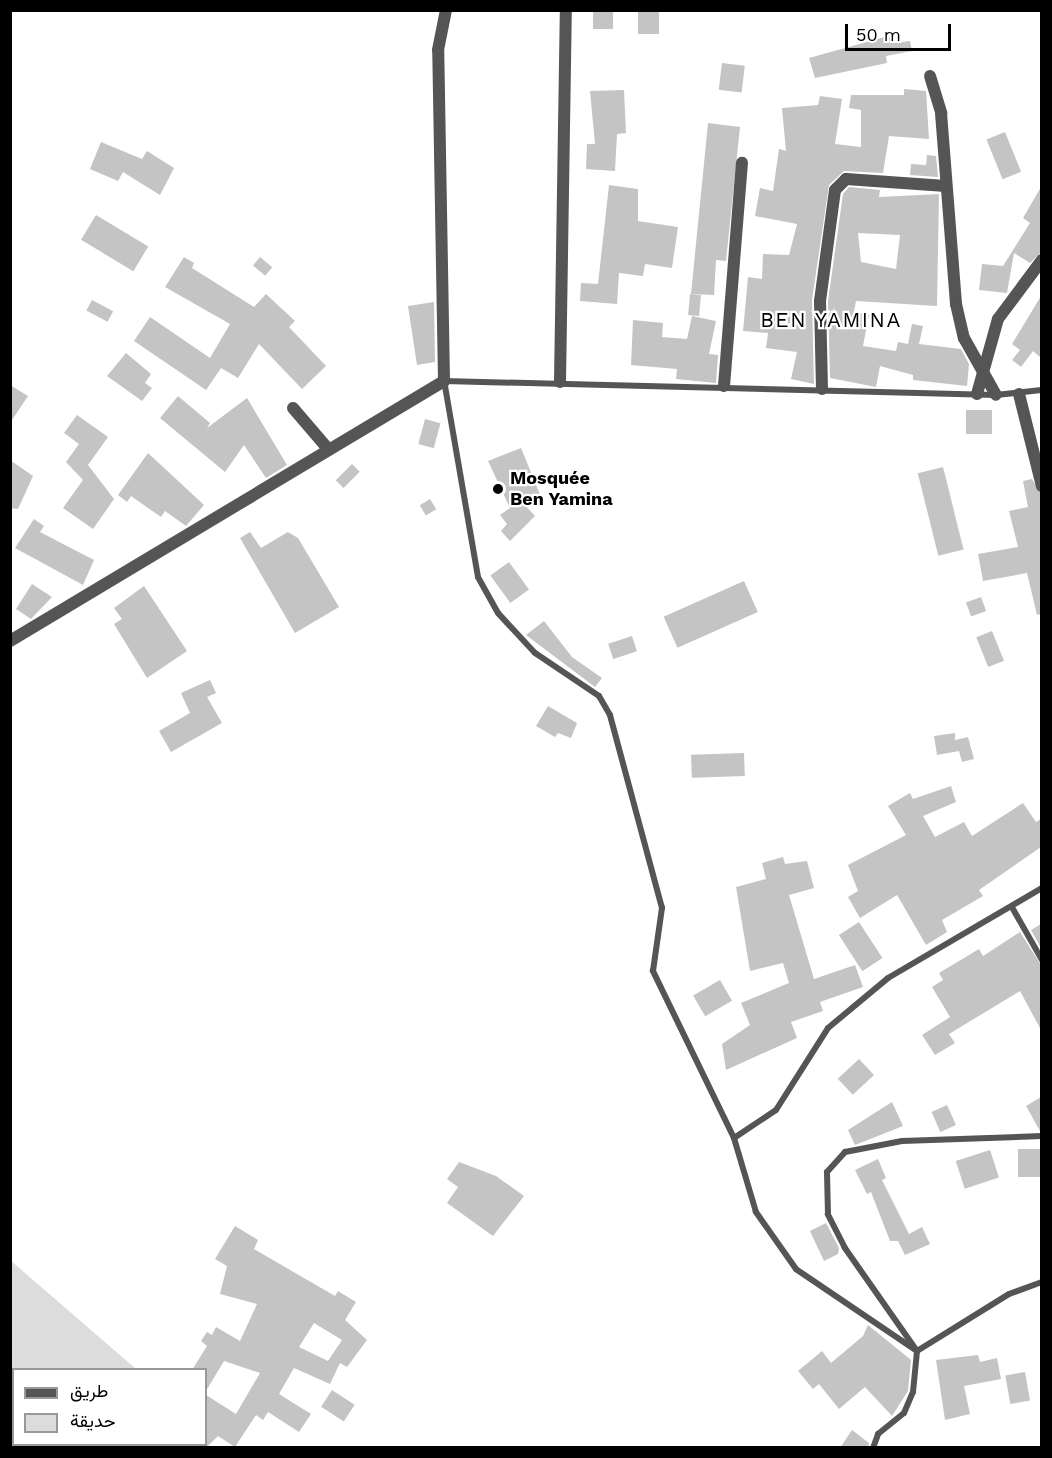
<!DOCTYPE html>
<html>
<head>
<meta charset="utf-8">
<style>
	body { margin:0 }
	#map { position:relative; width:1052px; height:1458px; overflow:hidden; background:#fff; font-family:"Work Sans",Vazirmatn,sans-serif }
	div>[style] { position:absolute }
	.green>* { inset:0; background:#dcdcdc }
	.building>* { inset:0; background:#c4c4c4; transform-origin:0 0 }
	.service>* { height:6px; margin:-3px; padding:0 3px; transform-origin:3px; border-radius:3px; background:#555 }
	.minor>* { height:12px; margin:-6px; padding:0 6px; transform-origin:6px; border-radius:6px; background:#555 }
	.dots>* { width:16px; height:16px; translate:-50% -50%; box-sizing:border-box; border:3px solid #fff; border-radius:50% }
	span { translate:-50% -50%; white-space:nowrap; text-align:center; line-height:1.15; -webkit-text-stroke:4.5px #fff; paint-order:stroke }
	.poi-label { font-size:18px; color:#000; font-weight:700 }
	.left { translate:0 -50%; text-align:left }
	.quarter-label { font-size:21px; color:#000; letter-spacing:1.5px }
	.frame { position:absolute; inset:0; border:12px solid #000; pointer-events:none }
	.legend { position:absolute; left:12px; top:1368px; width:195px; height:78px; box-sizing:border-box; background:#fff; border:2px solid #999; margin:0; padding:8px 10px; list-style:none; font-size:18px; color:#000 }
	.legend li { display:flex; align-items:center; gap:12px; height:30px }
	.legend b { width:30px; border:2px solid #999 }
	.scale { position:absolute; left:845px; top:24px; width:106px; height:27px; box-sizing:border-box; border:3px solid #000; border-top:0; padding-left:8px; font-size:18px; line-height:21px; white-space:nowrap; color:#000; -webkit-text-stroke:4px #fff; paint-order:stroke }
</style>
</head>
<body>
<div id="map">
	<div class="green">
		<i style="clip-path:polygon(10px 1260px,136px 1369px,14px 1370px,14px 1444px,146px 1447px,11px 1447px)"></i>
	</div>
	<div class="building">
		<i style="left:593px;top:10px;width:20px;height:19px"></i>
		<i style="left:638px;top:10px;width:21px;height:24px"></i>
		<i style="clip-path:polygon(892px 35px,893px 43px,910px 41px,912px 51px,886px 56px,887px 63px,815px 78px,809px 58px)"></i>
		<i style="left:722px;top:63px;width:23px;height:27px;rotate:7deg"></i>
		<i style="clip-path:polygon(904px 89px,926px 91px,929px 139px,889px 136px,883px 173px,844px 171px,829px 185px,812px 300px,814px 384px,791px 379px,797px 352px,766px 348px,768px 333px,743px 331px,748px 277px,762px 279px,763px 254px,789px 255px,797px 224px,755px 216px,760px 188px,773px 191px,779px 149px,786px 151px,782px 108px,818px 105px,820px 96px,842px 99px,835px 144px,861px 147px,861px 110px,849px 108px,851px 95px,904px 95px)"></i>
		<i style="clip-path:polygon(624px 90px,626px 133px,617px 134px,615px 171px,586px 169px,587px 144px,595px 144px,590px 91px)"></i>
		<i style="clip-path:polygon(708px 123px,740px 127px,726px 261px,716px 260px,714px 295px,691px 294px)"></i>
		<i style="left:1005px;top:132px;width:43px;height:20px;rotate:68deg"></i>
		<i style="clip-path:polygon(101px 142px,142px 159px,147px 151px,174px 168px,160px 195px,123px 172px,118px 181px,90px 169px)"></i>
		<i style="clip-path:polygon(927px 155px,936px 156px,938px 177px,910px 175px,911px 164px,926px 165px)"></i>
		<i style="clip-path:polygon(609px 185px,638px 189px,638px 221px,678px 227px,672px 268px,645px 264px,643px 276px,619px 273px,617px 304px,580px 301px,581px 283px,598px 284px)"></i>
		<i style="clip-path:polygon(evenodd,849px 187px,880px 190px,879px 197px,939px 194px,937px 306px,856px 301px,854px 312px,869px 315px,863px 346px,896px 351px,898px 342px,908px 344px,912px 324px,923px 326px,919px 344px,961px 349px,969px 364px,967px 386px,913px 380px,913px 375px,880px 366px,876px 387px,830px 378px,828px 301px,843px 194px,849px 187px,858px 233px,900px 235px,896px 269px,861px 262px,858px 233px)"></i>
		<i style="clip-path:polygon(1041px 187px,1041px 252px,1030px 263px,1014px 253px,1007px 293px,979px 290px,982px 264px,1003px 266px,1030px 223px,1023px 218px)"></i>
		<i style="left:96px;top:215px;width:61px;height:29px;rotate:31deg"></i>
		<i style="clip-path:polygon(184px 257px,194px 263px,192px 268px,254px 307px,266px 294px,295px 321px,289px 327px,326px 366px,302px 389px,259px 344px,238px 378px,221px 368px,206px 390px,134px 341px,150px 317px,210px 358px,230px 324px,165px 287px)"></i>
		<i style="left:260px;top:257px;width:16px;height:11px;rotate:40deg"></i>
		<i style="left:690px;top:294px;width:11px;height:21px;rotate:5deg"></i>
		<i style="clip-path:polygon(1041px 296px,1041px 358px,1033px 351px,1021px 367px,1012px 360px,1020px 350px,1012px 344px)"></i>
		<i style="left:92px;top:300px;width:24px;height:12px;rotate:28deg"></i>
		<i style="clip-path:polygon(434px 302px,435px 362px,417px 365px,408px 306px)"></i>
		<i style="clip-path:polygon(692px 316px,716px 321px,709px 354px,718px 355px,716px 383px,676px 379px,677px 369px,631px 365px,633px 320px,663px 323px,662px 337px,687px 339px)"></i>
		<i style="clip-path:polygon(126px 353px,151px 374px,145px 383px,152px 388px,142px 401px,107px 376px)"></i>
		<i style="clip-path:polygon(10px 385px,28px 396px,10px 423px)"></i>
		<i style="clip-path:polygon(178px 396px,210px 423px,207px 428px,247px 398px,287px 465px,266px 478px,244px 445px,225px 472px,160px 418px)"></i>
		<i style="left:966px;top:410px;width:26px;height:24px"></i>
		<i style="clip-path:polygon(77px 415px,108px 437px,88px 465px,114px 499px,93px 529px,63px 508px,83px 480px,66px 462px,79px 444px,64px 433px)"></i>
		<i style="left:425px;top:419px;width:16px;height:26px;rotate:15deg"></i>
		<i style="clip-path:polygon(521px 448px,541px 497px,524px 504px,535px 516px,510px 541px,501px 531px,507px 524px,500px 515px,510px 508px,488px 461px)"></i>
		<i style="clip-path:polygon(148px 453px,204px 505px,186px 526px,165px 511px,161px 517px,131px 496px,127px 502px,118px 495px)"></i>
		<i style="clip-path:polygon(10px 460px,33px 476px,18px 509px,10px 508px)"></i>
		<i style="left:352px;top:464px;width:11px;height:23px;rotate:45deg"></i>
		<i style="left:943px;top:467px;width:85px;height:26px;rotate:76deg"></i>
		<i style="clip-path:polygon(1032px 479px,1041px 494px,1041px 614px,1037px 615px,1027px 573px,983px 581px,978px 554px,1018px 547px,1009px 511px,1028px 507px,1023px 481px)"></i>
		<i style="left:430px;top:499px;width:12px;height:12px;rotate:59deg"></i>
		<i style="clip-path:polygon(34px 519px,44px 526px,40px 532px,94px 560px,83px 585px,15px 548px)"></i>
		<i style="clip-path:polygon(250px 532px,261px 548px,288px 532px,298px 538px,339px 607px,295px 633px,240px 538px)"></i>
		<i style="left:509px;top:562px;width:34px;height:23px;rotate:54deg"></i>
		<i style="left:744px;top:581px;width:34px;height:88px;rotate:66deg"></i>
		<i style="clip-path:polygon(32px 584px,52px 597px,31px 619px,16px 609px)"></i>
		<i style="clip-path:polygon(144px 586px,187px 651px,147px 678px,114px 624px,122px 619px,114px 608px)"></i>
		<i style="left:981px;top:597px;width:15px;height:16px;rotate:70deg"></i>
		<i style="clip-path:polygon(544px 621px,572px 657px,602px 678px,595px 687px,526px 635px)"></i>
		<i style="left:992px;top:631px;width:32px;height:17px;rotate:68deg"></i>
		<i style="left:632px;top:636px;width:16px;height:25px;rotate:72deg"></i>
		<i style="clip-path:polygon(210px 680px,216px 693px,207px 697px,222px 723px,171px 752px,159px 731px,190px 713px,181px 693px)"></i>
		<i style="clip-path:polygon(548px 706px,577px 723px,571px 738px,558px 733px,555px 737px,536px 726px)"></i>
		<i style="clip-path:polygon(955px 733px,955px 740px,968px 737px,974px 759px,962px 762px,959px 751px,937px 755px,934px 736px)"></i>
		<i style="left:744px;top:753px;width:23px;height:53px;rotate:88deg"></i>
		<i style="clip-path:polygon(951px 786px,956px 802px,923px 816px,935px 837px,964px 822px,972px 836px,1023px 803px,1036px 822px,1041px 819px,1041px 847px,979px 890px,983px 896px,942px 920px,947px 932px,926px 945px,897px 895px,860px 918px,848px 897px,858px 891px,848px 865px,906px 835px,888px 806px,910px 793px,913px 799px)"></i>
		<i style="clip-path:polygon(783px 857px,785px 864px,807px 861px,814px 888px,789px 895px,814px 979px,855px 965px,863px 987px,820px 1002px,823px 1011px,791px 1022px,797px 1038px,726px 1070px,722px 1044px,750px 1025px,741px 1003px,789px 983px,783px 963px,750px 971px,736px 887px,766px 879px,762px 863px)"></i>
		<i style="left:859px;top:922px;width:43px;height:24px;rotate:57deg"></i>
		<i style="clip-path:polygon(1041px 924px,1041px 948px,1031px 930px)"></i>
		<i style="clip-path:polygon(1020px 932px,1041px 965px,1041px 1030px,1020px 991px,949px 1034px,955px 1043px,935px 1055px,922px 1035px,950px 1017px,932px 987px,943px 980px,939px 973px,979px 949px,983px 956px)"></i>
		<i style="left:720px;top:980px;width:24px;height:31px;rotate:60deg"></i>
		<i style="left:859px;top:1059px;width:22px;height:29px;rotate:47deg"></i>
		<i style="clip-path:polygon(1041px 1097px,1041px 1131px,1040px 1131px,1026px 1106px)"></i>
		<i style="clip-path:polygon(892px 1102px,903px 1126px,855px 1145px,848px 1130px)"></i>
		<i style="left:947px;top:1105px;width:22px;height:17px;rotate:66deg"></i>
		<i style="left:1041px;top:1149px;width:28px;height:23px;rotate:90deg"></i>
		<i style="left:990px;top:1150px;width:29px;height:36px;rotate:72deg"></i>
		<i style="clip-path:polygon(878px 1159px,886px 1178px,882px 1180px,909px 1234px,922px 1227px,930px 1244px,905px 1255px,898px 1241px,890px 1241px,871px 1192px,867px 1194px,855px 1170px)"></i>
		<i style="clip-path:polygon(459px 1162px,496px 1176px,524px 1196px,493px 1236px,447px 1203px,458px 1187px,447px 1179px)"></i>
		<i style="clip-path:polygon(826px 1223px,839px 1248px,838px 1254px,824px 1261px,810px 1231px)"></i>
		<i style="clip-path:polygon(evenodd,235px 1226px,258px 1240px,254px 1249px,335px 1296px,338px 1291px,356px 1302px,345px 1320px,367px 1340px,347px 1367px,340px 1363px,330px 1384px,294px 1368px,279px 1394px,311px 1414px,299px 1432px,268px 1412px,263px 1420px,256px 1415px,235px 1447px,218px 1436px,206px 1448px,206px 1395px,236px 1414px,260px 1373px,224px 1361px,206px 1391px,206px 1370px,192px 1370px,207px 1346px,201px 1341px,207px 1332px,212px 1335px,216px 1327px,240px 1341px,257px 1304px,220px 1294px,227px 1266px,215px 1259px,235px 1226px,314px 1323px,342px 1340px,328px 1361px,299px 1347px,314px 1323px)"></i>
		<i style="clip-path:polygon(868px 1325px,911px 1360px,908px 1391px,892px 1416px,865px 1387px,839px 1409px,819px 1384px,813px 1389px,798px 1371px,822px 1351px,831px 1363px,863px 1336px)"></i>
		<i style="clip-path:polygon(978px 1355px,980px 1362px,997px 1358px,1001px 1379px,964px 1386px,970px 1414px,945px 1420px,936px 1360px)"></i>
		<i style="left:1025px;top:1372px;width:29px;height:20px;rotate:80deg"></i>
		<i style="left:332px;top:1390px;width:27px;height:20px;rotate:33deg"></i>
		<i style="clip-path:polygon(852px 1430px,869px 1443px,868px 1448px,840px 1448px)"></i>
	</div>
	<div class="service">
		<i style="left:1013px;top:909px;width:59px;rotate:60.4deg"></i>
		<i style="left:734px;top:1138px;width:50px;rotate:-33.7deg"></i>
		<i style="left:776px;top:1110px;width:97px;rotate:-57.6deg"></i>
		<i style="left:828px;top:1028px;width:78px;rotate:-39.8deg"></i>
		<i style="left:888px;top:978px;width:178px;rotate:-30.3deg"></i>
		<i style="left:917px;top:1351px;width:146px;rotate:-145.9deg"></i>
		<i style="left:796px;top:1269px;width:70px;rotate:-125.1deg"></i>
		<i style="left:756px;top:1212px;width:77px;rotate:-106.6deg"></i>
		<i style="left:734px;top:1138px;width:186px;rotate:-115.9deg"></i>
		<i style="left:653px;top:971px;width:64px;rotate:-81.9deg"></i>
		<i style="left:662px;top:908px;width:200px;rotate:-105.1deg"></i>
		<i style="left:610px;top:715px;width:22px;rotate:-120deg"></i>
		<i style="left:599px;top:696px;width:77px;rotate:-146.1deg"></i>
		<i style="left:535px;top:653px;width:54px;rotate:-132.8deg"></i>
		<i style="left:498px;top:613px;width:41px;rotate:-119.1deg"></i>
		<i style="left:478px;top:577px;width:199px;rotate:-99.8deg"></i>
		<i style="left:444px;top:381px;width:552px;rotate:1.45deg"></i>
		<i style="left:996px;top:395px;width:46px;rotate:-6.2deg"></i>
		<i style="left:917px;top:1351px;width:108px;rotate:-31.8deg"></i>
		<i style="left:1009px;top:1294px;width:35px;rotate:-20deg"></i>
		<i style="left:873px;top:1448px;width:15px;rotate:-70deg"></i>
		<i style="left:878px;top:1434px;width:33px;rotate:-39deg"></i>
		<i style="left:904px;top:1413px;width:23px;rotate:-67deg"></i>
		<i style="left:913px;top:1392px;width:41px;rotate:-84.4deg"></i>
		<i style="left:917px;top:1351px;width:126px;rotate:-125deg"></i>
		<i style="left:845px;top:1248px;width:38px;rotate:-117deg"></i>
		<i style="left:828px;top:1214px;width:42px;rotate:-91.4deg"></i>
		<i style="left:827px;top:1172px;width:27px;rotate:-48deg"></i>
		<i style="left:845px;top:1152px;width:58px;rotate:-10.9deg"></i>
		<i style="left:902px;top:1141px;width:140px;rotate:-2deg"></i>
	</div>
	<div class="minor">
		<i style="left:930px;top:76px;width:39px;rotate:73deg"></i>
		<i style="left:941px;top:113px;width:192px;rotate:85.5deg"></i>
		<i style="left:956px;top:304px;width:35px;rotate:77deg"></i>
		<i style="left:964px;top:338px;width:65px;rotate:60.7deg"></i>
		<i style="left:560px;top:382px;width:372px;rotate:-89.1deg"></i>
		<i style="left:724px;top:386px;width:224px;rotate:-85.4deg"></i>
		<i style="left:822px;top:389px;width:88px;rotate:-91.3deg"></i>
		<i style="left:820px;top:301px;width:112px;rotate:-82.3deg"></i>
		<i style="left:835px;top:190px;width:16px;rotate:-45deg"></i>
		<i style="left:846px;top:179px;width:100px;rotate:4deg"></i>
		<i style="left:977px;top:394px;width:78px;rotate:-74.4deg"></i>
		<i style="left:998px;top:319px;width:74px;rotate:-53.3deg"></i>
		<i style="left:1019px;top:394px;width:95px;rotate:76deg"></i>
		<i style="left:293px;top:408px;width:55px;rotate:49.4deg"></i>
		<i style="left:10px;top:641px;width:506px;rotate:-30.92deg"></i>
		<i style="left:444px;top:381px;width:331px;rotate:-91deg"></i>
		<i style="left:438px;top:50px;width:41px;rotate:-78.7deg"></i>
	</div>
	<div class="dots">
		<i style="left:498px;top:489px;background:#000"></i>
	</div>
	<div class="poi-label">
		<span class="left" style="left:510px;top:489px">Mosquée<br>Ben Yamina</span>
	</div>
	<div class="quarter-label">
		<span style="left:831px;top:320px">BEN YAMINA</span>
	</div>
	<div class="frame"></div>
	<ul class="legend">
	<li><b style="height:8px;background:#555"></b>طريق</li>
	<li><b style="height:16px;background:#dcdcdc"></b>حديقة</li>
	</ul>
	<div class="scale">50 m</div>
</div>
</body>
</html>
